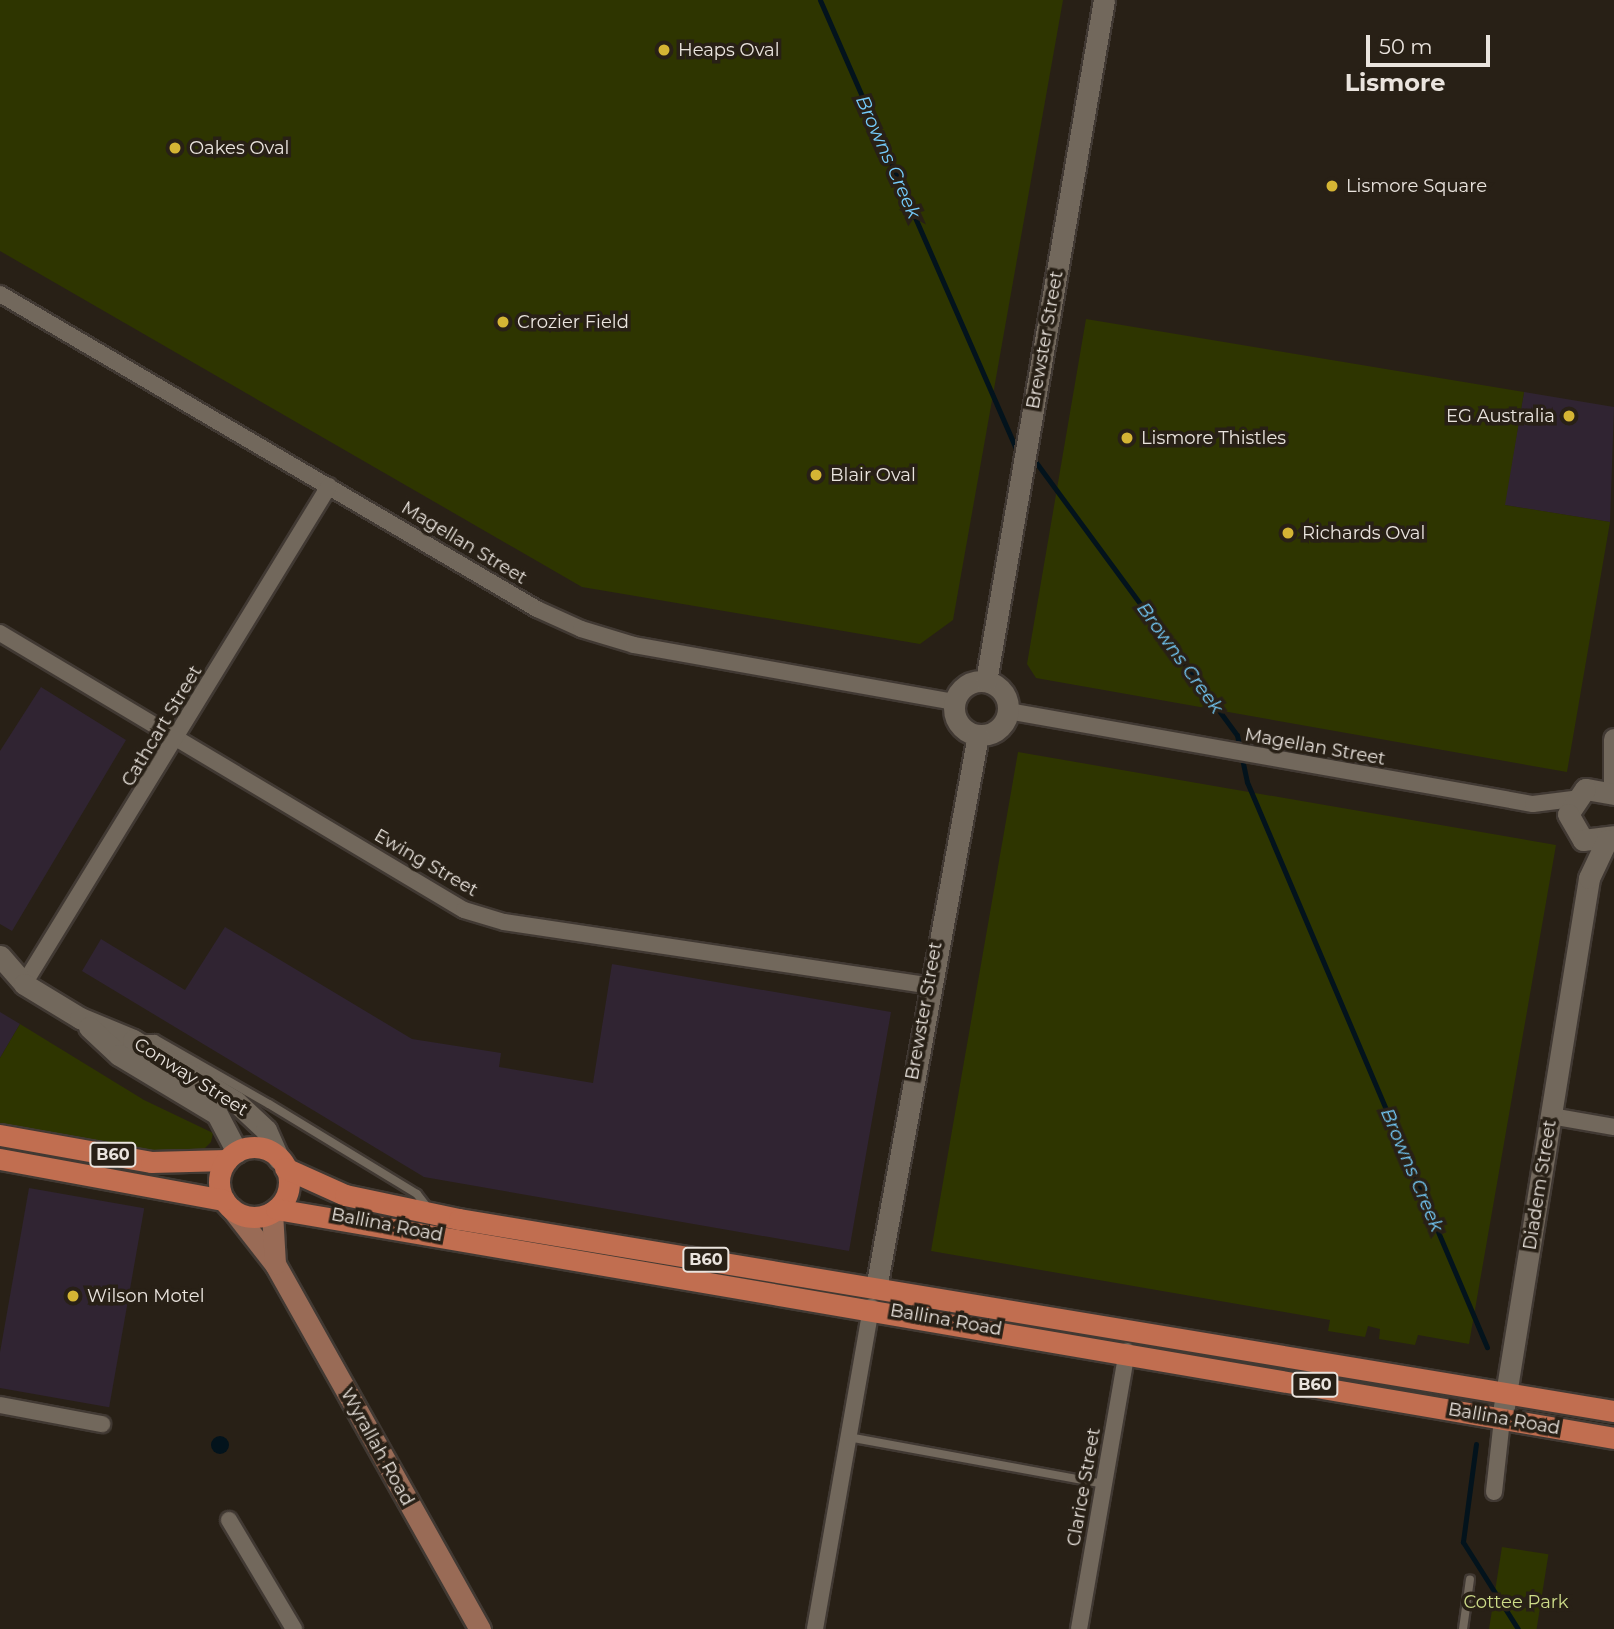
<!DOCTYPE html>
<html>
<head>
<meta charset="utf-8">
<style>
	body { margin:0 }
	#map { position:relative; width:1614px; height:1629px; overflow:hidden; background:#282016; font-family:Montserrat,sans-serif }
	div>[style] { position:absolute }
	.commercial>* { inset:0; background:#302432; transform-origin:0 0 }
	.green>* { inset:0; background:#2e3500; transform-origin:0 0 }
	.water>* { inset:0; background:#03131c }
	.round { border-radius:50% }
	.stream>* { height:5px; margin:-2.5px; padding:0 2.5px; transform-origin:2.5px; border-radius:2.5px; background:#03131c }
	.roads { filter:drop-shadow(2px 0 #413933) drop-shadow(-2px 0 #413933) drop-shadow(0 2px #413933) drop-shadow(0 -2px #413933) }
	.service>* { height:8px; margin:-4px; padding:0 4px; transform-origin:4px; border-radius:4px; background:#72685c }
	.minor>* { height:16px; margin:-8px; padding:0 8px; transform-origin:8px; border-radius:8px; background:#72685c }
	.tertiary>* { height:21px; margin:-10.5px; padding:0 10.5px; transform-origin:10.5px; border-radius:10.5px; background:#72685c }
	.tertiary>.ring { margin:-10.5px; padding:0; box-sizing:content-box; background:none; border:21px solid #72685c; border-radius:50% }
	.secondary>* { height:21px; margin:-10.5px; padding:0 10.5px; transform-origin:10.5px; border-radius:10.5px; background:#996b56 }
	.primary>* { height:21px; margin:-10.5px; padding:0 10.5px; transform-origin:10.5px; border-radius:10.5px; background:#c16e50 }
	.primary>.ring { margin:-10.5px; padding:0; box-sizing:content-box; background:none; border:21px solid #c16e50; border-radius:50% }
	.dots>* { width:19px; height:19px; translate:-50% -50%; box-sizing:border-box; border:4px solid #282016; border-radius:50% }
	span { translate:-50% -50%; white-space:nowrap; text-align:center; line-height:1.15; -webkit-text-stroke:7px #282016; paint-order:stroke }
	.shield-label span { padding:2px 5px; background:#282016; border:2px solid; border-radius:5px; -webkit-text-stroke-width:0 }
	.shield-label { font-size:16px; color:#eae4de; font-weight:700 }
	.poi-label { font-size:18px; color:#eae4de }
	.left { translate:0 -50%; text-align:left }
	.right { translate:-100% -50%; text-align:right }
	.street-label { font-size:18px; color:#eae4de }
	.park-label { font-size:18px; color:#cddc89 }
	.water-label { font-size:19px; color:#75ccfb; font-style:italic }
	.district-label { font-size:24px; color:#eae4de; font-weight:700 }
	.scale { position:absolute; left:1366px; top:35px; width:124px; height:32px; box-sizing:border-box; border:4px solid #eae4de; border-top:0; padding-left:9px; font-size:21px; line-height:24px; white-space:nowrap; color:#eae4de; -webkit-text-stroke:5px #282016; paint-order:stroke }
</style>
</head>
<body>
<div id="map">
	<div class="commercial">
		<i style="clip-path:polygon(1524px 392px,1614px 407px,1610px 522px,1504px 505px)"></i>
		<i style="clip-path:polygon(41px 687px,126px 740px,12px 931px,0 924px,0 751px)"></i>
		<i style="clip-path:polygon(225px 927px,412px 1039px,501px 1053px,499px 1067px,593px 1083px,612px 964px,891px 1012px,849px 1251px,424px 1177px,82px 971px,101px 939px,185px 990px)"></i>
		<i style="clip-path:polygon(0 1012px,20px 1024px,0 1058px)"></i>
		<i style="left:29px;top:1188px;width:117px;height:202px;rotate:10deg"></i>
	</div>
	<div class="green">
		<i style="clip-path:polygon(0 0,1063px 0,953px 620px,920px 644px,582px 587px,0 251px)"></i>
		<i style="clip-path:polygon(1086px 319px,1524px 392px,1505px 505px,1610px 522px,1567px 772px,1036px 678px,1027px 664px)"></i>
		<i style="clip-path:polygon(1018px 752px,1556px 845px,1469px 1344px,1418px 1335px,1415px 1345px,1379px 1339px,1380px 1329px,1368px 1326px,1365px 1337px,1328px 1331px,1330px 1320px,931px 1251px)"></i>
		<i style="clip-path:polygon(20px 1024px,144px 1100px,213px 1133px,211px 1142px,203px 1150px,160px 1152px,0 1126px,0 1058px)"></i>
		<i style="left:1502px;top:1547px;width:47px;height:83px;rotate:9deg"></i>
	</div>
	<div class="water">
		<i class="round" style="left:211px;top:1436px;width:18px;height:18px"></i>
	</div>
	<div class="stream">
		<i style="left:820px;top:0;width:497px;rotate:66.4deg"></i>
		<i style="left:1032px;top:457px;width:345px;rotate:53.6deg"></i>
		<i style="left:1237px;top:735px;width:48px;rotate:78deg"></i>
		<i style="left:1247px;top:782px;width:614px;rotate:66.99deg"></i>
		<i style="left:1476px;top:1444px;width:99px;rotate:97.6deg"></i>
		<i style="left:1463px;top:1542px;width:103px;rotate:57.7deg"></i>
	</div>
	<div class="roads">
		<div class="service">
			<i style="left:143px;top:1039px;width:12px"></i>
			<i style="left:155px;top:1039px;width:131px;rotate:29.7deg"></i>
			<i style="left:269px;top:1104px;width:173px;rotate:31.3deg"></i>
			<i style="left:417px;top:1194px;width:16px;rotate:52deg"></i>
			<i style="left:848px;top:1437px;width:260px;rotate:10.4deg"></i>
			<i style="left:1463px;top:1629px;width:50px;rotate:-82deg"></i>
		</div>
		<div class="minor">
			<i style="left:0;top:294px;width:623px;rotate:30.4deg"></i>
			<i style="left:537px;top:609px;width:48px;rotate:24.4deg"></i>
			<i style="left:581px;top:629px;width:55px;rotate:16.8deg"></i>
			<i style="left:634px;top:645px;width:325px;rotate:10.1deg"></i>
			<i style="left:0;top:633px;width:540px;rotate:30.84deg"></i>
			<i style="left:464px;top:910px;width:42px;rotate:16.7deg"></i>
			<i style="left:504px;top:922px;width:428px;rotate:8.5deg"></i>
			<i style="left:1008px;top:711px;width:533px;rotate:10.05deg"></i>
			<i style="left:1533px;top:804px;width:40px;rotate:-7.1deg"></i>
			<i style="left:24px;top:984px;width:584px;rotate:-58.51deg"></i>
			<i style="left:1551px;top:1116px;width:64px;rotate:9.9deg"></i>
			<i style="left:0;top:1405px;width:104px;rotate:10.6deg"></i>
			<i style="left:1494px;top:1492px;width:73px;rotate:-83.7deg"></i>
			<i style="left:229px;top:1520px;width:127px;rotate:59.2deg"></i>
			<i style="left:815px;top:1629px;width:327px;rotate:-80.1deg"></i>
			<i style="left:1079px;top:1629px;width:282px;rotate:-80.2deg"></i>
		</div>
		<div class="tertiary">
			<i class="ring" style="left:954px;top:681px;width:33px;height:33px"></i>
			<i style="left:986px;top:681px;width:691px;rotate:-80.17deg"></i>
			<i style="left:1614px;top:739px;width:46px;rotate:90deg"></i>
			<i style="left:1614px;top:794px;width:29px;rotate:-170deg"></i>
			<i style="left:1585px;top:789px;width:30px;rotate:124deg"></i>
			<i style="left:1568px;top:814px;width:30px;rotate:60deg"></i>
			<i style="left:1583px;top:840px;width:31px;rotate:-7deg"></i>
			<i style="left:0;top:956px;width:37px;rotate:49deg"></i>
			<i style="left:24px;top:984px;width:66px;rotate:31.3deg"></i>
			<i style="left:80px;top:1018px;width:57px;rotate:22.5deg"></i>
			<i style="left:133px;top:1040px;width:120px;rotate:31deg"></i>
			<i style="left:236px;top:1102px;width:41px;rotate:43deg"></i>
			<i style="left:266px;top:1130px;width:32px;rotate:66deg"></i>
			<i style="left:89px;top:1027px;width:41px;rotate:43deg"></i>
			<i style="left:119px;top:1055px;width:114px;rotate:31deg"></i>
			<i style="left:217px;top:1114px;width:43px;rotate:62.2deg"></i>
			<i style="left:876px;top:1288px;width:562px;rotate:-79.55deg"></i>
			<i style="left:1502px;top:1419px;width:548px;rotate:-80.86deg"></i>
			<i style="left:1589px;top:878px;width:42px;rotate:-64.7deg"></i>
		</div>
		<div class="secondary">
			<i style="left:232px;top:1209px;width:70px;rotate:52deg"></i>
			<i style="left:275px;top:1264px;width:419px;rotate:60.7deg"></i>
			<i style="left:272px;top:1212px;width:52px;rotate:86.7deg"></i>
		</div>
		<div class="primary">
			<i style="left:0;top:1135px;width:153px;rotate:10.1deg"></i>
			<i style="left:151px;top:1162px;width:76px;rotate:-1.5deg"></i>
			<i class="ring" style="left:219px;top:1147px;width:49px;height:49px"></i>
			<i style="left:0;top:1159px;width:228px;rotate:10.4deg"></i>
			<i style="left:285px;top:1168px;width:66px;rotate:24.2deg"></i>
			<i style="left:345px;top:1195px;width:116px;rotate:11.9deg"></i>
			<i style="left:459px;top:1219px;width:1171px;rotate:9.44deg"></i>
			<i style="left:276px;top:1209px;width:1357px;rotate:9.71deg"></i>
		</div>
	</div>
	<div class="dots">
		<i style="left:664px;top:50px;background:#d5b534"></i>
		<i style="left:175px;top:148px;background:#d5b534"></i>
		<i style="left:1332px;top:186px;background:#d5b534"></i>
		<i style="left:503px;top:322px;background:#d5b534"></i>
		<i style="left:1569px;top:416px;background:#d5b534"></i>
		<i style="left:1127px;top:438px;background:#d5b534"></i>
		<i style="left:816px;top:475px;background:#d5b534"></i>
		<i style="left:1288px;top:533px;background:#d5b534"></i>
		<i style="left:73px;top:1296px;background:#d5b534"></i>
	</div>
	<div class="shield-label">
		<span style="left:113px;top:1155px">B60</span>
		<span style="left:706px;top:1260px">B60</span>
		<span style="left:1315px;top:1385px">B60</span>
	</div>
	<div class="poi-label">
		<span class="left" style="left:678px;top:50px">Heaps Oval</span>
		<span class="left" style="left:189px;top:148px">Oakes Oval</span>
		<span class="left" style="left:1346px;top:186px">Lismore Square</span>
		<span class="left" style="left:517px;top:322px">Crozier Field</span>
		<span class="right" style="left:1555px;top:416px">EG Australia</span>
		<span class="left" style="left:1141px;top:438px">Lismore Thistles</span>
		<span class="left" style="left:830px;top:475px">Blair Oval</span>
		<span class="left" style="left:1302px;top:533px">Richards Oval</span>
		<span class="left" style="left:87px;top:1296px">Wilson Motel</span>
	</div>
	<div class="street-label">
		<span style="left:1045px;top:340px;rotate:-80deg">Brewster Street</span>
		<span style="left:464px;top:543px;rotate:31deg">Magellan Street</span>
		<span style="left:162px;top:726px;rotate:-59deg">Cathcart Street</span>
		<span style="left:1315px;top:747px;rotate:10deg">Magellan Street</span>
		<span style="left:426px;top:863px;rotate:30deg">Ewing Street</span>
		<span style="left:924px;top:1011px;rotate:-80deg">Brewster Street</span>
		<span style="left:191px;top:1077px;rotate:32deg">Conway Street</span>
		<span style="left:1540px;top:1185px;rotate:-81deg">Diadem Street</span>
		<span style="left:387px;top:1225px;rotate:11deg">Ballina Road</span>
		<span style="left:946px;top:1320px;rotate:10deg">Ballina Road</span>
		<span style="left:1504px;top:1419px;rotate:10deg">Ballina Road</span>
		<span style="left:377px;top:1447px;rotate:61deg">Wyrallah Road</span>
		<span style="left:1084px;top:1487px;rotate:-80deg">Clarice Street</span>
	</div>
	<div class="park-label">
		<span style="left:1516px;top:1602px">Cottee Park</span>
	</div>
	<div class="water-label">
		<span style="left:888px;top:157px;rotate:66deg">Browns Creek</span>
		<span style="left:1180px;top:658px;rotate:54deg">Browns Creek</span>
		<span style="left:1412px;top:1170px;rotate:67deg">Browns Creek</span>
	</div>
	<div class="district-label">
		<span style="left:1395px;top:83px">Lismore</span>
	</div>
	<div class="scale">50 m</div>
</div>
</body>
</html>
